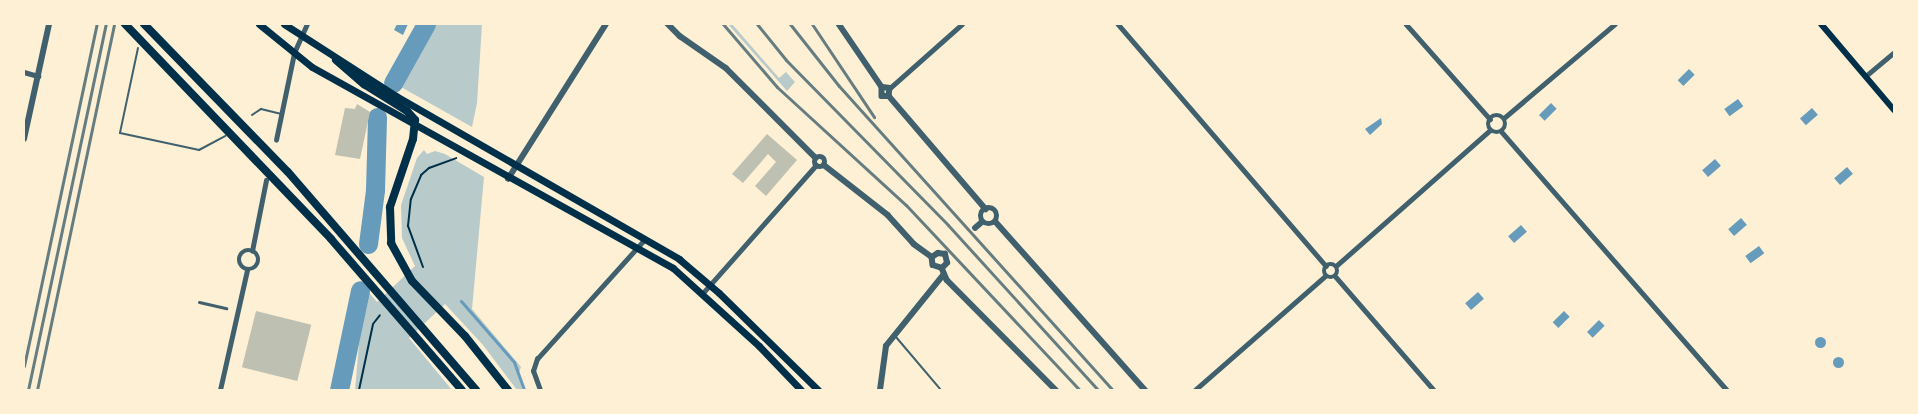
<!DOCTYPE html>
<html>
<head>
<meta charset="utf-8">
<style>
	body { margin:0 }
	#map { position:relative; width:1918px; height:414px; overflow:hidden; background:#fdf0d5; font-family:Commissioner,sans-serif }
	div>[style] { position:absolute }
	.green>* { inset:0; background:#b9caca }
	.water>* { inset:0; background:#669bbc; transform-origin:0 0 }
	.round { border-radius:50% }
	.stream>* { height:3px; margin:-1.5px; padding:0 1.5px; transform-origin:1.5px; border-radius:1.5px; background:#669bbc }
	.river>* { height:19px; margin:-9.5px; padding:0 9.5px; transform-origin:9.5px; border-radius:9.5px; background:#669bbc }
	.building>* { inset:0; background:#bec0b2; transform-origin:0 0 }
	.path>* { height:2px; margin:-1px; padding:0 1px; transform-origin:1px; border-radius:1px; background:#003049 }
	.service>* { height:2px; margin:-1px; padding:0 1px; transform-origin:1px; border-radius:1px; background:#3f606c }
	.pedestrian>* { height:3px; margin:-1.5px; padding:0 1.5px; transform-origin:1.5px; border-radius:1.5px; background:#3f606c }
	.minor>* { height:4.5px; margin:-2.25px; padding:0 2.25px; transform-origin:2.25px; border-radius:2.25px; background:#3f606c }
	.minor>.ring { margin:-2.25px; padding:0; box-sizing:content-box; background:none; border:4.5px solid #3f606c; border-radius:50% }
	.tertiary>* { height:5.5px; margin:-2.75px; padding:0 2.75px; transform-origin:2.75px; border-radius:2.75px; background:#3f606c }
	.tertiary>.ring { margin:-2.75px; padding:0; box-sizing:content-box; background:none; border:5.5px solid #3f606c; border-radius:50% }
	.secondary>* { height:6px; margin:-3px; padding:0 3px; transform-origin:3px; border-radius:3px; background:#003049 }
	.trunk>* { height:7px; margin:-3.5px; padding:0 3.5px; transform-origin:3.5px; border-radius:3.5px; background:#003049 }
	.motorway>* { height:8px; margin:-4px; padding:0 4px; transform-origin:4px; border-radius:4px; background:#003049 }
	.rail>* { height:3px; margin:-1.5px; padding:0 1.5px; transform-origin:1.5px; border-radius:1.5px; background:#657d81 }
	span { translate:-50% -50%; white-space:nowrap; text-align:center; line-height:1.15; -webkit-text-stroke:4px #fdf0d5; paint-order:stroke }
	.frame { position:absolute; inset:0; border:25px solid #fdf0d5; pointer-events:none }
</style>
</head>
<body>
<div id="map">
	<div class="green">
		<i style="clip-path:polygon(434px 24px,482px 24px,477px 103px,472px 127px,401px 87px)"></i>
		<i style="clip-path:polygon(728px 24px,732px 24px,779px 78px,786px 72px,795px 82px,787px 91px)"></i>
		<i style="clip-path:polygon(424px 150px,427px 154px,435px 151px,445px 154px,484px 177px,472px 309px,521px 367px,518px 375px,523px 390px,517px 390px,483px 345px,445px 304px,409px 338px,452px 390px,355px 390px,364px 287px,377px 302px,415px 266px,402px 238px,401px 205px,417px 158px)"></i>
	</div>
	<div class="water">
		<i style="clip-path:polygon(397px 24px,408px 24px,403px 35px,394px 30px)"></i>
		<i style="left:1689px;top:69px;width:8px;height:16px;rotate:45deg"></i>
		<i style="left:1738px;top:99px;width:9px;height:17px;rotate:54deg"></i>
		<i style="left:1551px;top:103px;width:8px;height:17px;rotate:45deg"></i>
		<i style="left:1812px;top:108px;width:9px;height:16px;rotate:49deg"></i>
		<i style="clip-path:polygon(1381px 118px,1382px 124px,1370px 135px,1365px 129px)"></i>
		<i style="left:1715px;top:159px;width:9px;height:17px;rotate:49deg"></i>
		<i style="left:1847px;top:167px;width:9px;height:17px;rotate:49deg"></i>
		<i style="left:1741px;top:218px;width:9px;height:17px;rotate:49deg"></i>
		<i style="left:1521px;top:225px;width:9px;height:17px;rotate:49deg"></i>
		<i style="left:1759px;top:246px;width:9px;height:17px;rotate:54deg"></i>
		<i style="left:1478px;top:292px;width:9px;height:17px;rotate:49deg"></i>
		<i style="left:1564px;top:311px;width:8px;height:16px;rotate:45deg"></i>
		<i style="left:1599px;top:320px;width:8px;height:17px;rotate:45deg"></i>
		<i class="round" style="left:1814.5px;top:336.5px;width:11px;height:11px"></i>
		<i class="round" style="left:1832.5px;top:356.5px;width:11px;height:11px"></i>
	</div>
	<div class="stream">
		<i style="left:461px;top:301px;width:81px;rotate:49deg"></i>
		<i style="left:514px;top:362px;width:30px;rotate:70deg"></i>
	</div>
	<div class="river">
		<i style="left:393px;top:83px;width:68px;rotate:-60.8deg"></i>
		<i style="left:368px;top:244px;width:54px;rotate:-82.6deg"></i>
		<i style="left:375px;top:190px;width:73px;rotate:-88.4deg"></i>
		<i style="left:339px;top:390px;width:102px;rotate:-78.1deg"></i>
	</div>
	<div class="building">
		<i style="clip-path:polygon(357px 104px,370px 112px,360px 159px,335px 155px,345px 108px,355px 109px)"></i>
		<i style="clip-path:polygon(767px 134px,797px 160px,766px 196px,755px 186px,776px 162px,768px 154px,743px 183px,732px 174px)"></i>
		<i style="left:256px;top:311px;width:57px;height:58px;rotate:14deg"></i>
	</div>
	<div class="path">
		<i style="left:423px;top:267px;width:44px;rotate:-110.1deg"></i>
		<i style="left:408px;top:226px;width:27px;rotate:-84deg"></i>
		<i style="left:411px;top:199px;width:26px;rotate:-67deg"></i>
		<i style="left:421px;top:175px;width:11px;rotate:-41deg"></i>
		<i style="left:429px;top:168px;width:29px;rotate:-20deg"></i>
		<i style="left:359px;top:390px;width:67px;rotate:-78deg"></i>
		<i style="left:373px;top:324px;width:11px;rotate:-52deg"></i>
	</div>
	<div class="service">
		<i style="left:138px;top:48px;width:87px;rotate:102deg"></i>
		<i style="left:120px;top:133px;width:81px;rotate:12.1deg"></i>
		<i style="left:199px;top:150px;width:30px;rotate:-28deg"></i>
		<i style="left:252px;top:115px;width:11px;rotate:-34deg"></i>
		<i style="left:261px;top:109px;width:21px;rotate:14deg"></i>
		<i style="left:896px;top:337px;width:70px;rotate:49.7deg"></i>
	</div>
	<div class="pedestrian">
		<i style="left:199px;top:302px;width:28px;rotate:13deg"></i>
	</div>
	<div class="minor">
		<i style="left:1118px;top:24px;width:319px;rotate:49.3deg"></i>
		<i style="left:1406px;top:24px;width:127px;rotate:48.5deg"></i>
		<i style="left:24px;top:72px;width:15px;rotate:16deg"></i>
		<i style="left:1867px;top:75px;width:35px;rotate:-40deg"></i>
		<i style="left:890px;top:88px;width:96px;rotate:-41.6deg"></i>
		<i class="ring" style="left:1488px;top:115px;width:13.5px;height:13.5px"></i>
		<i style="left:1504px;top:118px;width:145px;rotate:-40.3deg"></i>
		<i style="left:1501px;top:131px;width:344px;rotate:48.9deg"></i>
		<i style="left:276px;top:140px;width:89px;rotate:-78.3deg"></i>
		<i style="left:294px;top:53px;width:32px;rotate:-66deg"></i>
		<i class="ring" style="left:239px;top:250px;width:15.5px;height:15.5px"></i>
		<i style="left:252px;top:251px;width:72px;rotate:-78.8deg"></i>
		<i class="ring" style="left:1324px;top:264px;width:9.5px;height:9.5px"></i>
		<i style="left:1336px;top:266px;width:204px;rotate:-41.4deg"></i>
		<i style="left:1336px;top:277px;width:150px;rotate:49.1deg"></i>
		<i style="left:702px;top:294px;width:172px;rotate:-48.5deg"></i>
		<i style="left:220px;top:390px;width:123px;rotate:-77.3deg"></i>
		<i style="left:540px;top:390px;width:20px;rotate:-110deg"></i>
		<i style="left:533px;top:371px;width:13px;rotate:-72deg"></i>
		<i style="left:537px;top:359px;width:161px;rotate:-48deg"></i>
		<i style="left:1195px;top:390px;width:173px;rotate:-41.2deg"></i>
	</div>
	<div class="tertiary">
		<i style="left:668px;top:24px;width:17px;rotate:45deg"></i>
		<i style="left:680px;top:36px;width:56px;rotate:34.8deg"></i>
		<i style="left:726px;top:68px;width:127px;rotate:45deg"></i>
		<i style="left:839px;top:24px;width:76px;rotate:55.7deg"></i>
		<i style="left:882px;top:87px;width:8px;rotate:7deg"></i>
		<i style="left:890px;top:88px;width:8px;rotate:97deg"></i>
		<i style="left:882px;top:87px;width:9px;rotate:90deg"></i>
		<i style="left:882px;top:96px;width:7px"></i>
		<i style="left:889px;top:96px;width:149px;rotate:49.4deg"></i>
		<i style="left:24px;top:139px;width:118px;rotate:-77.7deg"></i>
		<i class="ring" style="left:815px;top:157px;width:4.5px;height:4.5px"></i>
		<i style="left:824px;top:165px;width:81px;rotate:38deg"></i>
		<i style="left:888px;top:215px;width:39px;rotate:48deg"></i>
		<i style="left:914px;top:244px;width:22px;rotate:36deg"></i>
		<i style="left:508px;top:179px;width:183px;rotate:-57.7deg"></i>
		<i class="ring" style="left:981px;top:208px;width:10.5px;height:10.5px"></i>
		<i style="left:996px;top:222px;width:225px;rotate:48.4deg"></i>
		<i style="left:975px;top:228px;width:9px;rotate:-41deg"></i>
		<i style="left:932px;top:257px;width:8px;rotate:83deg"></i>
		<i style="left:933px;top:265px;width:9px;rotate:18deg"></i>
		<i style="left:932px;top:257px;width:7px;rotate:-34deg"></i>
		<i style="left:938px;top:253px;width:7px;rotate:8deg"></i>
		<i style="left:942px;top:268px;width:13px;rotate:67deg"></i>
		<i style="left:947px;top:280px;width:155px;rotate:45.3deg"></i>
		<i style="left:942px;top:268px;width:7px;rotate:-45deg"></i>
		<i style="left:947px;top:263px;width:9px;rotate:-103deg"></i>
		<i style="left:880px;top:390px;width:44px;rotate:-82.2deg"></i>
		<i style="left:886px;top:346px;width:92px;rotate:-51.1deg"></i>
	</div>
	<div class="secondary">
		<i style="left:1821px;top:24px;width:113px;rotate:49.7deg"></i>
	</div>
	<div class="trunk">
		<i style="left:259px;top:24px;width:68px;rotate:39.1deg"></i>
		<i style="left:312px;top:67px;width:413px;rotate:29.1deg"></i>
		<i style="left:673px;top:268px;width:116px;rotate:42.2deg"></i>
		<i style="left:759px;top:346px;width:61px;rotate:46.3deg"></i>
		<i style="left:284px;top:24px;width:133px;rotate:32.7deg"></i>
		<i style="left:396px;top:96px;width:327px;rotate:29.9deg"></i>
		<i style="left:679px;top:259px;width:52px;rotate:40.4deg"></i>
		<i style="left:719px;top:293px;width:139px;rotate:44.4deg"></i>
	</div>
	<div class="motorway">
		<i style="left:125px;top:24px;width:298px;rotate:46.2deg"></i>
		<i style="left:331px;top:239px;width:200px;rotate:49.1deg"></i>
		<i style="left:144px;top:24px;width:206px;rotate:45.8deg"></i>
		<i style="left:288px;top:172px;width:288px;rotate:49.2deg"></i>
		<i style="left:336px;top:60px;width:37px;rotate:41deg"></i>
		<i style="left:364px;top:84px;width:51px;rotate:32.1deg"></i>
		<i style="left:407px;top:111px;width:12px;rotate:48deg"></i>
		<i style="left:415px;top:120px;width:19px;rotate:96deg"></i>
		<i style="left:413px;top:139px;width:72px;rotate:108.7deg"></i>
		<i style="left:390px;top:207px;width:36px;rotate:88deg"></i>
		<i style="left:391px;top:243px;width:43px;rotate:61.1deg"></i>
		<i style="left:412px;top:281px;width:76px;rotate:46.1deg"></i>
		<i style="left:465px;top:336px;width:69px;rotate:51.5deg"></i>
	</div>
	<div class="rail">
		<i style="left:723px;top:24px;width:83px;rotate:49.4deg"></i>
		<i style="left:777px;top:87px;width:175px;rotate:42.5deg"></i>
		<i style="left:906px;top:205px;width:254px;rotate:46.8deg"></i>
		<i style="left:757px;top:24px;width:46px;rotate:51.1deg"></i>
		<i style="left:786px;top:60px;width:231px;rotate:45.5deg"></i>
		<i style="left:948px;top:225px;width:223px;rotate:47.7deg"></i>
		<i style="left:790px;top:24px;width:79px;rotate:51.7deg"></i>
		<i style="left:839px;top:86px;width:409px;rotate:48deg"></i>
		<i style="left:812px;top:24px;width:112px;rotate:56.3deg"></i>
		<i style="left:24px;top:366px;width:350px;rotate:-78deg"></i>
		<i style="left:28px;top:390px;width:374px;rotate:-78deg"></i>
		<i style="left:37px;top:390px;width:374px;rotate:-78.1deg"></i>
	</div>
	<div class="frame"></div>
</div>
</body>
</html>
